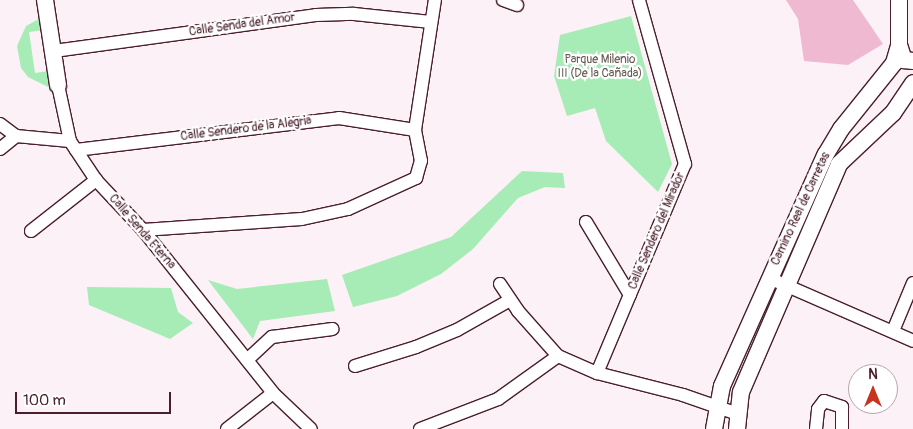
<!DOCTYPE html>
<html>
<head>
<meta charset="utf-8">
<style>
	body { margin:0 }
	#map { position:relative; width:913px; height:429px; overflow:hidden; background:#fcf1f6; font-family:Pangolin,sans-serif }
	div>[style] { position:absolute }
	.green>* { inset:0; background:#a7ebb6 }
	.building>* { inset:0; background:#f0b9d2 }
	.roads { filter:drop-shadow(1px 0 #4a1f2b) drop-shadow(-1px 0 #4a1f2b) drop-shadow(0 1px #4a1f2b) drop-shadow(0 -1px #4a1f2b) }
	.minor>* { height:12px; margin:-6px; padding:0 6px; transform-origin:6px; border-radius:6px; background:#fff }
	.tertiary>* { height:16px; margin:-8px; padding:0 8px; transform-origin:8px; border-radius:8px; background:#fff }
	span { translate:-50% -50%; white-space:nowrap; text-align:center; line-height:1.15; -webkit-text-stroke:4.5px #fff; paint-order:stroke }
	.street-label { font-size:12px; color:#4a1f2b }
	.park-label { font-size:12px; color:#665c55 }
	.north { position:absolute; left:848px; top:364px; width:50px; height:50px; box-sizing:border-box; background:#fff; border:1px solid #b7a5aa; border-radius:50%; rotate:0deg; font-size:14px; font-weight:700; line-height:20px; text-align:center; color:#4a1f2b }
	.north::after { content:''; display:block; margin:auto; width:18px; height:22px; background:#c8321e; clip-path:polygon(50% 0,100% 100%,50% 72%,0 100%) }
	.scale { position:absolute; left:15px; top:392px; width:156px; height:22px; box-sizing:border-box; border:2px solid #4a1f2b; border-top:0; padding-left:6px; font-size:15px; line-height:18px; white-space:nowrap; color:#4a1f2b; -webkit-text-stroke:4px #fff; paint-order:stroke }
</style>
</head>
<body>
<div id="map">
	<div class="green">
		<i style="clip-path:polygon(48px 14px,50px 29px,29px 32px,35px 73px,56px 70px,58px 85px,48px 87px,28px 77px,21px 68px,17px 46px,26px 26px)"></i>
		<i style="clip-path:polygon(631px 16px,672px 164px,658px 192px,606px 141px,595px 108px,567px 116px,554px 76px,560px 35px)"></i>
		<i style="clip-path:polygon(522px 171px,563px 173px,565px 188px,545px 187px,518px 198px,473px 249px,441px 274px,397px 296px,353px 307px,342px 275px,451px 237px)"></i>
		<i style="clip-path:polygon(327px 279px,335px 311px,260px 321px,253px 339px,208px 280px,237px 289px)"></i>
		<i style="clip-path:polygon(87px 287px,171px 288px,178px 312px,193px 323px,170px 339px,89px 305px)"></i>
	</div>
	<div class="building">
		<i style="clip-path:polygon(786px 0,853px 0,883px 44px,848px 65px,804px 61px,798px 19px)"></i>
	</div>
	<div class="roads">
		<div class="minor">
			<i style="left:503px;top:0;width:15px;rotate:20deg"></i>
			<i style="left:54px;top:51px;width:264px;rotate:-7.8deg"></i>
			<i style="left:316px;top:15px;width:38px;rotate:-2deg"></i>
			<i style="left:354px;top:14px;width:77px;rotate:5.9deg"></i>
			<i style="left:58px;top:85px;width:57px;rotate:77.9deg"></i>
			<i style="left:70px;top:141px;width:47px;rotate:56.3deg"></i>
			<i style="left:96px;top:180px;width:69px;rotate:46.8deg"></i>
			<i style="left:143px;top:230px;width:208px;rotate:51.4deg"></i>
			<i style="left:273px;top:393px;width:52px;rotate:43.5deg"></i>
			<i style="left:0;top:124px;width:20px;rotate:37deg"></i>
			<i style="left:16px;top:136px;width:54px;rotate:5.3deg"></i>
			<i style="left:0;top:149px;width:21px;rotate:-39deg"></i>
			<i style="left:76px;top:150px;width:265px;rotate:-6.9deg"></i>
			<i style="left:339px;top:118px;width:77px;rotate:9deg"></i>
			<i style="left:586px;top:222px;width:85px;rotate:58.9deg"></i>
			<i style="left:143px;top:230px;width:159px;rotate:-4deg"></i>
			<i style="left:302px;top:219px;width:47px;rotate:-12.3deg"></i>
			<i style="left:348px;top:209px;width:75px;rotate:-24.5deg"></i>
			<i style="left:416px;top:178px;width:18px;rotate:-74deg"></i>
			<i style="left:421px;top:161px;width:32px;rotate:-101deg"></i>
			<i style="left:415px;top:130px;width:132px;rotate:-81.3deg"></i>
			<i style="left:31px;top:231px;width:83px;rotate:-38.1deg"></i>
			<i style="left:769px;top:278px;width:157px;rotate:23.6deg"></i>
			<i style="left:500px;top:284px;width:32px;rotate:56deg"></i>
			<i style="left:518px;top:311px;width:60px;rotate:48.4deg"></i>
			<i style="left:558px;top:356px;width:43px;rotate:23.6deg"></i>
			<i style="left:597px;top:373px;width:89px;rotate:14.3deg"></i>
			<i style="left:683px;top:395px;width:58px;rotate:19.1deg"></i>
			<i style="left:893px;top:331px;width:52px;rotate:-67.4deg"></i>
			<i style="left:247px;top:360px;width:34px;rotate:-43deg"></i>
			<i style="left:272px;top:337px;width:61px;rotate:-7.6deg"></i>
			<i style="left:355px;top:366px;width:64px;rotate:-17.3deg"></i>
			<i style="left:416px;top:347px;width:44px;rotate:-22.5deg"></i>
			<i style="left:457px;top:330px;width:61px;rotate:-29.5deg"></i>
			<i style="left:597px;top:373px;width:227px;rotate:-67.2deg"></i>
			<i style="left:685px;top:164px;width:170px;rotate:-105.7deg"></i>
			<i style="left:227px;top:429px;width:58px;rotate:-38deg"></i>
			<i style="left:420px;top:429px;width:84px;rotate:-21deg"></i>
			<i style="left:498px;top:399px;width:74px;rotate:-35.6deg"></i>
			<i style="left:816px;top:429px;width:20px;rotate:-84deg"></i>
			<i style="left:818px;top:409px;width:10px;rotate:-53deg"></i>
			<i style="left:824px;top:401px;width:19px;rotate:18deg"></i>
			<i style="left:842px;top:407px;width:22px;rotate:90deg"></i>
		</div>
		<div class="tertiary">
			<i style="left:45px;top:0;width:86px;rotate:81.3deg"></i>
			<i style="left:899px;top:45px;width:16px;rotate:72deg"></i>
			<i style="left:904px;top:60px;width:9px;rotate:6deg"></i>
			<i style="left:714px;top:429px;width:44px;rotate:-79.5deg"></i>
			<i style="left:722px;top:386px;width:254px;rotate:-65.9deg"></i>
			<i style="left:826px;top:154px;width:29px;rotate:-59deg"></i>
			<i style="left:841px;top:129px;width:85px;rotate:-51.2deg"></i>
			<i style="left:894px;top:63px;width:18px;rotate:-74deg"></i>
			<i style="left:899px;top:46px;width:46px;rotate:-90deg"></i>
			<i style="left:737px;top:429px;width:37px;rotate:-84deg"></i>
			<i style="left:741px;top:392px;width:248px;rotate:-66.7deg"></i>
			<i style="left:839px;top:164px;width:74px;rotate:-43.4deg"></i>
			<i style="left:893px;top:113px;width:36px;rotate:-56deg"></i>
		</div>
	</div>
	<div class="street-label">
		<span style="left:242px;top:25px;rotate:-8deg">Calle Senda del Amor</span>
		<span style="left:246px;top:129px;rotate:-7deg">Calle Sendero de la Alegria</span>
		<span style="left:801px;top:209px;rotate:-65deg">Camino Real de Carretas</span>
		<span style="left:657px;top:231px;rotate:-67deg">Calle Sendero del Mirador</span>
		<span style="left:142px;top:232px;rotate:49deg">Calle Senda Eterna</span>
	</div>
	<div class="park-label">
		<span style="left:600px;top:67px">Parque Milenio<br>III (De la Cañada)</span>
	</div>
	<div class="north">N</div>
	<div class="scale">100 m</div>
</div>
</body>
</html>
